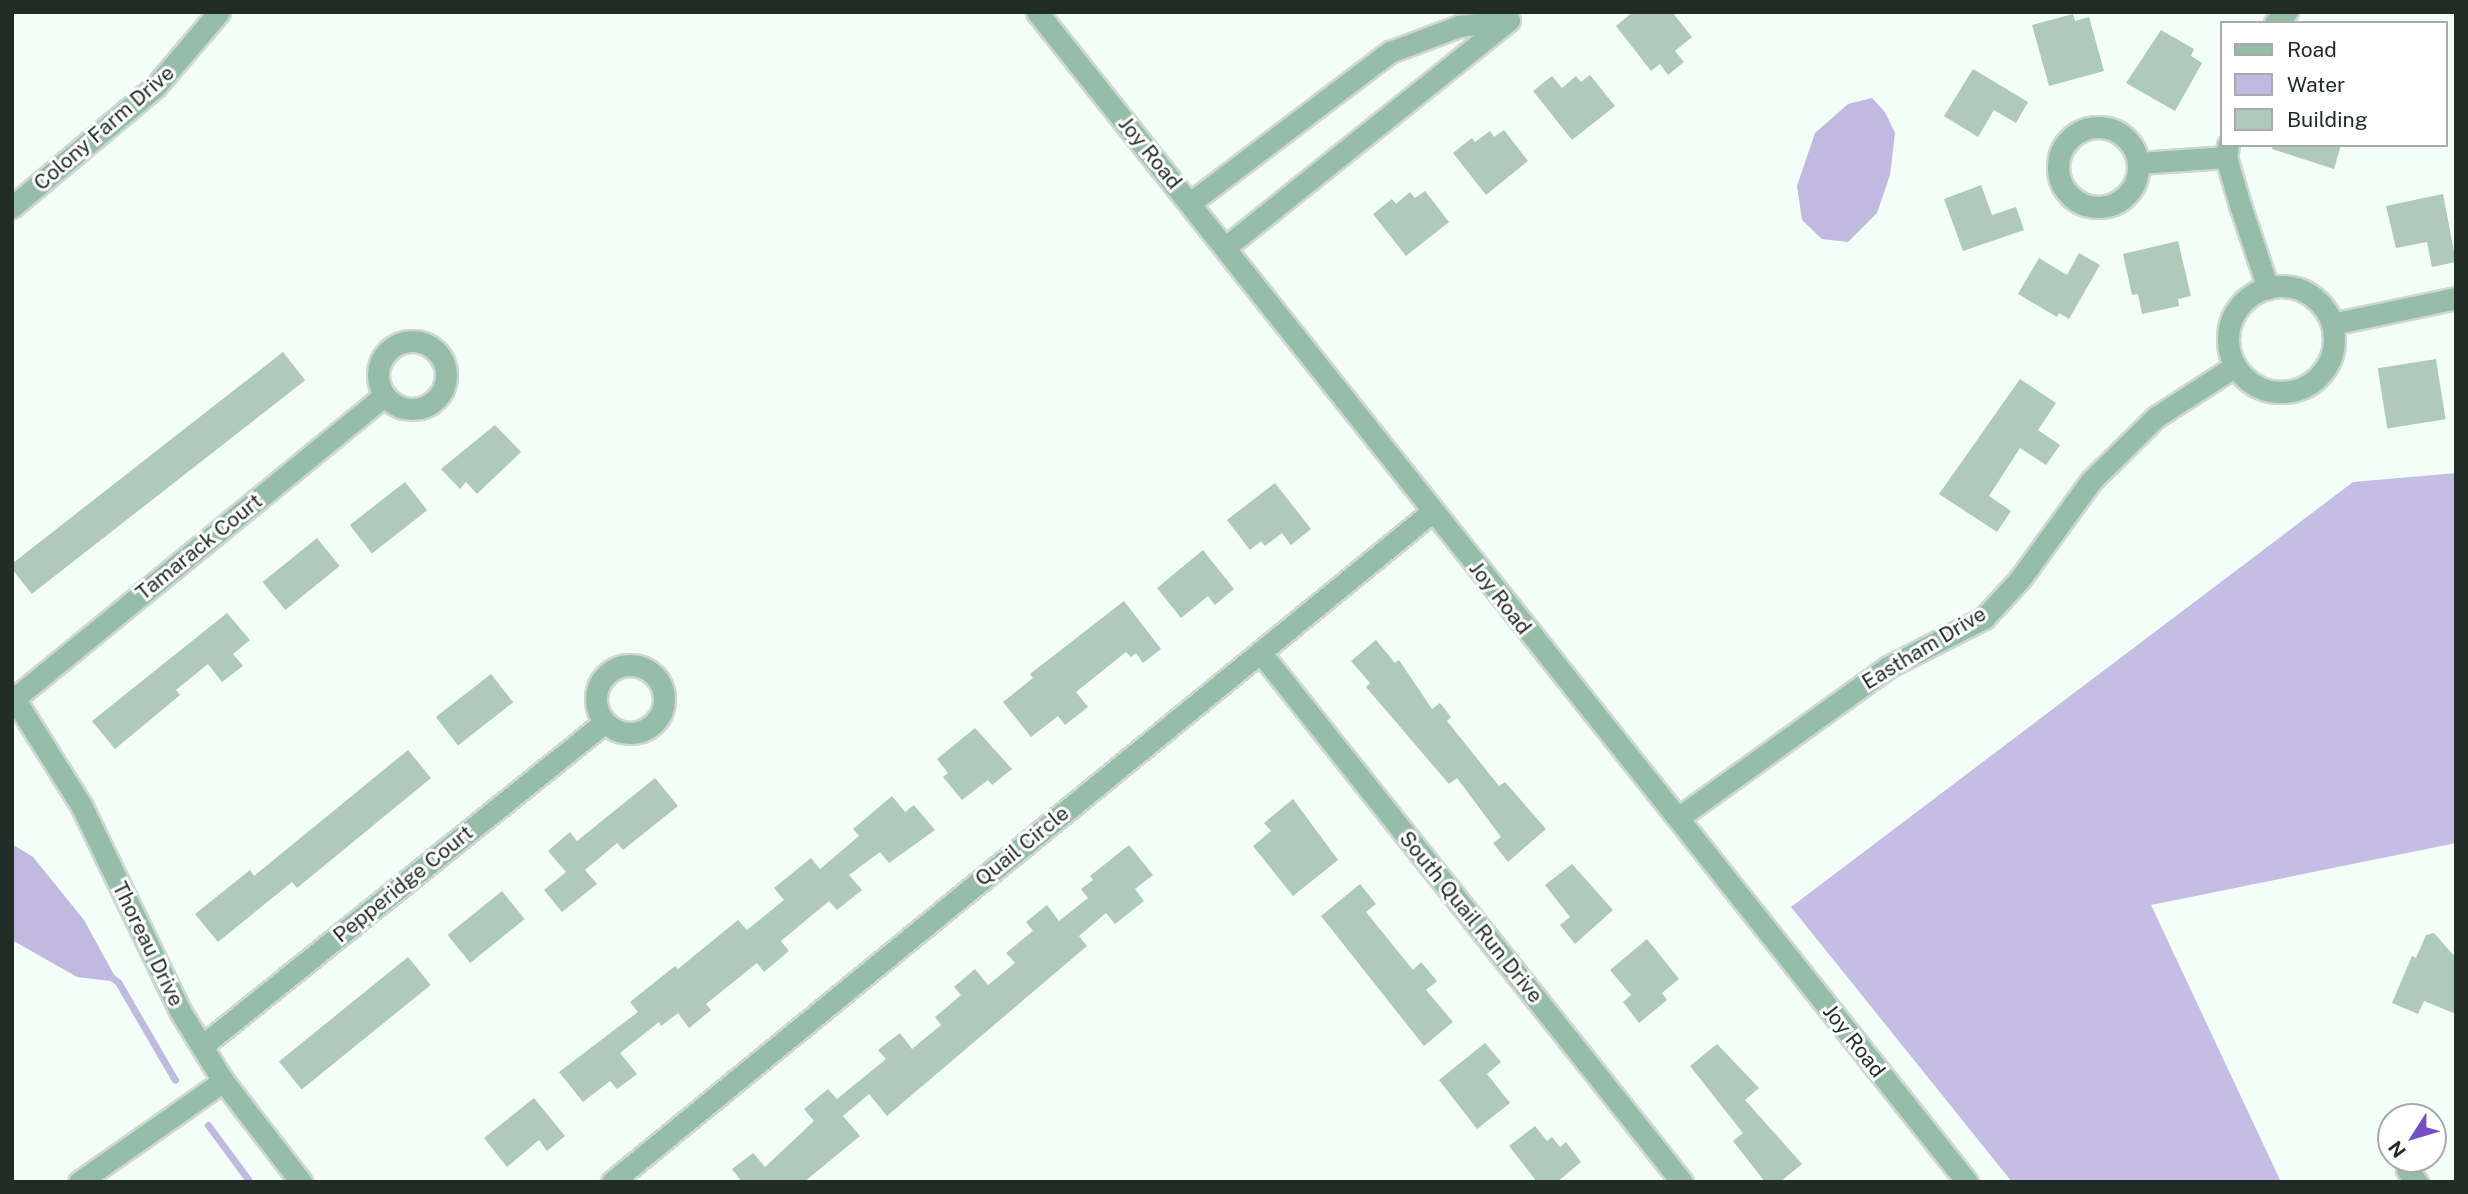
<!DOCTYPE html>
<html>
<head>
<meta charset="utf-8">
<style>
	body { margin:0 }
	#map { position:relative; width:2468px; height:1194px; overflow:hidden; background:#f4fef8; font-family:"Public Sans",sans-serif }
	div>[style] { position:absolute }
	.forest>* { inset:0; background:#c5bde3 }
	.water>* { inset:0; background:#c1b9df }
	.stream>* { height:7px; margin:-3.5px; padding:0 3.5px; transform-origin:3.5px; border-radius:3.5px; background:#c1b9df }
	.building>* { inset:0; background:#afc9bb; transform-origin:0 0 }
	.roads { filter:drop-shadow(2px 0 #ced8d2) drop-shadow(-2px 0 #ced8d2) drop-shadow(0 2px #ced8d2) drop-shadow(0 -2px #ced8d2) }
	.minor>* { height:21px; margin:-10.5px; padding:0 10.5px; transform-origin:10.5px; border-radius:10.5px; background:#96bda8 }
	.minor>.ring { margin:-10.5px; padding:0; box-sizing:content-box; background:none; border:21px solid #96bda8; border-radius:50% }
	span { translate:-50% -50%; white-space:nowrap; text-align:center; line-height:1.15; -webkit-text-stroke:6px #fff; paint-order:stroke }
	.street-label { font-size:21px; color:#222c27 }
	.frame { position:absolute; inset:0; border:14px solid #222c27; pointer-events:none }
	.legend { position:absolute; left:2220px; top:21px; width:228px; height:126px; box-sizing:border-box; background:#fff; border:2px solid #a7aba9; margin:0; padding:9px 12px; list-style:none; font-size:21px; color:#222c27 }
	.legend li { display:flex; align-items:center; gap:14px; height:35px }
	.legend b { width:35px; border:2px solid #a7aba9 }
	.north { position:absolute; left:2377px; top:1103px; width:70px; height:70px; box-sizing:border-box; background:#fff; border:2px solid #a7aba9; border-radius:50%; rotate:233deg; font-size:19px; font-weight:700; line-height:28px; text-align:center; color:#222c27 }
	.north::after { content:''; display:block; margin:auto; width:24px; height:32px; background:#744cc5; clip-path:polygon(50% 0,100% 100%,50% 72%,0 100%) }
</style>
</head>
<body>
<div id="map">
	<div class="forest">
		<i style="clip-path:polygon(2456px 473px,2456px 843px,2151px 905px,2281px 1182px,2012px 1182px,1791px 907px,2353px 482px)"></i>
	</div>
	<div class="water">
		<i style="clip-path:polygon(1872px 98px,1885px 112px,1895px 133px,1890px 175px,1877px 213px,1848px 242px,1822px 239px,1802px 220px,1797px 186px,1815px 133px,1848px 104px)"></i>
		<i style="clip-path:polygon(12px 844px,33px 857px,84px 920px,118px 982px,77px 977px,12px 940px)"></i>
	</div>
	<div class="stream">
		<i style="left:111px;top:977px;width:9px;rotate:36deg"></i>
		<i style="left:118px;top:982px;width:113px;rotate:59.8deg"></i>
		<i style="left:208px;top:1125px;width:71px;rotate:53.6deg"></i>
	</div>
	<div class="building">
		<i style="clip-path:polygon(1633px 12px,1672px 12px,1692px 37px,1675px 51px,1684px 62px,1668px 75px,1660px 64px,1651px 71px,1616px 26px)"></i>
		<i style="clip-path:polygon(2073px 14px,2075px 21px,2089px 17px,2104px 71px,2049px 86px,2032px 25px)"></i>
		<i style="clip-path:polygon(2161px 30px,2194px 49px,2191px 56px,2202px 63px,2175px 111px,2126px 83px)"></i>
		<i style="clip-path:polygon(1973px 69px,2028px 102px,2016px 123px,1994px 110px,1978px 137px,1944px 116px)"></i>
		<i style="clip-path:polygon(1590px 75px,1615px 106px,1572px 140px,1533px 91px,1552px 76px,1562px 88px,1576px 76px,1581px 82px)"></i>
		<i style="clip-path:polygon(1504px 130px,1528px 161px,1486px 195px,1453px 153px,1472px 138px,1475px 142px,1490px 131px,1494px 137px)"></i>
		<i style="clip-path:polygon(2273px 145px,2341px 145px,2334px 169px,2272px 149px)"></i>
		<i style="clip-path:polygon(1981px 185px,1992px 215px,2016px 207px,2024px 230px,1963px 251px,1944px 199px)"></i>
		<i style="clip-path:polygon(1425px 191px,1449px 222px,1406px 256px,1373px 214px,1392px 199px,1396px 204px,1410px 192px,1415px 198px)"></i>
		<i style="clip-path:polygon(2443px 194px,2456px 262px,2432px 267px,2427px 242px,2396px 248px,2386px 206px)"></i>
		<i style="clip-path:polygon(2178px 241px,2191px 296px,2178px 299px,2179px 306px,2142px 314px,2138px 294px,2132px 295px,2123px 254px)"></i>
		<i style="clip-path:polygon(2079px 253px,2100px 265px,2069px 319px,2059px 313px,2057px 317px,2018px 294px,2039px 258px,2067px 275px)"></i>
		<i style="left:283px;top:352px;width:36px;height:347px;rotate:52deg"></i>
		<i style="left:2436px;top:359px;width:61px;height:59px;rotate:81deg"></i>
		<i style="clip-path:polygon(2020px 379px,2056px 403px,2038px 430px,2060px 445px,2046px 465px,2020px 448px,1989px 496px,2011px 511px,1997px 532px,1939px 494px)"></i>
		<i style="clip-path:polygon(495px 425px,521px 452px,477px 494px,466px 482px,460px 489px,441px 469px)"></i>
		<i style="left:405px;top:482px;width:36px;height:70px;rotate:52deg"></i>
		<i style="clip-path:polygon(1275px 483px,1311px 529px,1291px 545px,1282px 533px,1265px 546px,1261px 541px,1250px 550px,1227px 520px)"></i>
		<i style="left:317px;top:538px;width:36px;height:70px;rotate:51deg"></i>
		<i style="clip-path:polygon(1203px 550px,1234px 589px,1215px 605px,1208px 596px,1181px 618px,1157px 588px)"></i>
		<i style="clip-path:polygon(1124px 601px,1161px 649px,1143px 663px,1136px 653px,1131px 657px,1126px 652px,1076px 692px,1088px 707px,1065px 725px,1058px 716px,1031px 737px,1003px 702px,1033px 678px,1030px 674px)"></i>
		<i style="clip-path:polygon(227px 613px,250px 640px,233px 654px,243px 666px,222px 682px,208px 664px,176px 690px,180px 695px,115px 749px,92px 721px)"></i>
		<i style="clip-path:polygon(1376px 640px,1395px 663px,1399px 660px,1432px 709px,1440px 703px,1451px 717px,1447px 721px,1499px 786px,1505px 782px,1546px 829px,1508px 862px,1493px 843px,1501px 837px,1457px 778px,1449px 784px,1366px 687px,1370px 683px,1351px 661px)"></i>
		<i style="left:491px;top:674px;width:36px;height:70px;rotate:52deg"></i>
		<i style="clip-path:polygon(975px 728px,1012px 769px,992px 785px,988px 780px,962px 800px,943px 777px,948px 773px,937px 759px)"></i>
		<i style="clip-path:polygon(408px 750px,431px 778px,297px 888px,292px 882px,218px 942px,195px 914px,250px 870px,254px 876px)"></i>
		<i style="clip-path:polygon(655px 778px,678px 806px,623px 850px,617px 843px,585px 870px,597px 884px,562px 912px,544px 890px,566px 872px,548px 851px,570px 832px,577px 841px)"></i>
		<i style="clip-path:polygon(892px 796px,905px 812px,914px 805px,935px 830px,889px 863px,880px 852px,849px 875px,862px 890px,837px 910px,829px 901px,781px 941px,789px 951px,764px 972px,757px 963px,706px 1004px,711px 1010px,689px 1028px,678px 1013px,661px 1026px,659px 1022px,620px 1053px,637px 1074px,617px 1089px,610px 1081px,583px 1102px,559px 1072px,638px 1012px,630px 1002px,675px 966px,678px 969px,738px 920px,747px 930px,784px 900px,774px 888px,811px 858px,820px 869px,859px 836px,853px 829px)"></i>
		<i style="clip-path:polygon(1293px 799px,1338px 860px,1293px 896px,1253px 846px,1271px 831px,1264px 823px)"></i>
		<i style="clip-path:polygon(1129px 845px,1153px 875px,1135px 889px,1144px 901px,1115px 924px,1106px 913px,1079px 936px,1087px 946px,887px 1116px,869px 1094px,843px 1116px,860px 1136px,804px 1182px,742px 1182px,732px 1169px,753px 1153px,765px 1167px,814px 1121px,804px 1109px,828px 1089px,837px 1099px,886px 1059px,878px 1050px,900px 1033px,912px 1049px,941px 1025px,935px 1017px,961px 995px,954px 987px,975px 969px,988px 985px,1015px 963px,1006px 953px,1033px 931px,1026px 922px,1047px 905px,1059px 921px,1088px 898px,1081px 889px,1093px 880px,1090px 876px)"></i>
		<i style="clip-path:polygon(1572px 864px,1613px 910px,1575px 944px,1560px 925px,1570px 917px,1545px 885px)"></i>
		<i style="clip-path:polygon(1360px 884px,1376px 904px,1366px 912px,1413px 970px,1421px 962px,1437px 981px,1426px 990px,1453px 1022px,1424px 1046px,1321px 916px)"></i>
		<i style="left:502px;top:891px;width:36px;height:70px;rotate:51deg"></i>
		<i style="clip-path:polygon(2434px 933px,2456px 958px,2456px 1014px,2424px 1001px,2418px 1014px,2392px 1003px,2412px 956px,2416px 958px,2426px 935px)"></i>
		<i style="clip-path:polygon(1647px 939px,1679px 979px,1662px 993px,1667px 1000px,1639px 1023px,1623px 1002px,1631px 995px,1610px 970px)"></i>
		<i style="left:408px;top:957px;width:36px;height:166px;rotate:51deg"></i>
		<i style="clip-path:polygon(1485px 1043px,1501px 1062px,1487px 1074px,1510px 1103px,1477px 1129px,1439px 1080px)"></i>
		<i style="clip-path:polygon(1717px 1044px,1759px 1088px,1745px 1100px,1802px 1164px,1780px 1182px,1765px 1182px,1733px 1141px,1743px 1133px,1690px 1066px)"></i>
		<i style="clip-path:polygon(534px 1098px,565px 1136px,547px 1151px,539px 1140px,507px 1167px,484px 1138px)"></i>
		<i style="clip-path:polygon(1535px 1126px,1547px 1141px,1552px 1137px,1560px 1147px,1566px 1142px,1581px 1162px,1557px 1182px,1537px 1182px,1509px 1146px)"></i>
	</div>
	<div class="roads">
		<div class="minor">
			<i style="left:1037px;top:12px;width:1495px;rotate:51.52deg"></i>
			<i style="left:2275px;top:23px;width:16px;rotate:-43deg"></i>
			<i class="ring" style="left:2058px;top:127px;width:59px;height:59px"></i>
			<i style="left:2228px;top:145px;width:12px;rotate:99deg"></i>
			<i style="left:2226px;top:157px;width:50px;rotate:73.7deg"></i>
			<i style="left:2240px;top:205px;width:88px;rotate:71.4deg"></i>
			<i style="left:2139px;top:163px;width:87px;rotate:-3.9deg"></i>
			<i style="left:1190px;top:203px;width:251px;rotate:-37.1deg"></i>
			<i style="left:1390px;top:52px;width:74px;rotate:-20.6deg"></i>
			<i style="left:1459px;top:26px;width:50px;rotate:-6.8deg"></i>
			<i style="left:1509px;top:20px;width:363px;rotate:141.3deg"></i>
			<i style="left:12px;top:207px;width:188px;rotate:-40deg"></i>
			<i style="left:156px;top:86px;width:97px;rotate:-49.6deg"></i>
			<i class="ring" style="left:2228px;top:286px;width:85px;height:85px"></i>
			<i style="left:2332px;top:324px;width:127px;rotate:-11.8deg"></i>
			<i class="ring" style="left:378px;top:341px;width:47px;height:47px"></i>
			<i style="left:1260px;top:652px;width:677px;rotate:51.47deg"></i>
			<i class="ring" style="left:596px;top:665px;width:47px;height:47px"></i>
			<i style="left:12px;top:695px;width:130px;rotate:57.9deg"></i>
			<i style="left:81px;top:805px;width:229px;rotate:64.3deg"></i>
			<i style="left:180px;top:1011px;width:82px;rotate:58.4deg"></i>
			<i style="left:223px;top:1081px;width:128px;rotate:52.3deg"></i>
			<i style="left:15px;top:698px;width:477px;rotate:-39.3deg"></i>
			<i style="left:1678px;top:818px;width:259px;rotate:-35.7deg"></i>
			<i style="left:1888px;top:667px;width:108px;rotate:-27deg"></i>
			<i style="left:1984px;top:618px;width:53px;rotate:-47.3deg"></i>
			<i style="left:2020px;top:579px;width:121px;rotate:-54.1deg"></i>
			<i style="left:2091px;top:481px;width:91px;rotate:-44.6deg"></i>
			<i style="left:2156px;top:417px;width:94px;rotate:-32.8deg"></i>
			<i style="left:202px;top:1046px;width:517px;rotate:-38.8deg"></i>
			<i style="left:2407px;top:1170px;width:16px;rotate:50deg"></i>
			<i style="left:79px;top:1182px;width:176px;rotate:-35deg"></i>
			<i style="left:612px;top:1182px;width:1060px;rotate:-39.26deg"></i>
		</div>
	</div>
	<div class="street-label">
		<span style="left:104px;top:128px;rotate:-41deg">Colony Farm Drive</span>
		<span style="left:1150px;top:153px;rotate:51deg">Joy Road</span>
		<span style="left:199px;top:547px;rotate:-39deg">Tamarack Court</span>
		<span style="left:1500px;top:598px;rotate:52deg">Joy Road</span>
		<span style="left:1924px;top:648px;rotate:-31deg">Eastham Drive</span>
		<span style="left:1022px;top:846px;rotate:-39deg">Quail Circle</span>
		<span style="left:403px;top:884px;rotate:-39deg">Pepperidge Court</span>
		<span style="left:1471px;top:917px;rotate:51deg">South Quail Run Drive</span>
		<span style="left:148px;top:944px;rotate:64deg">Thoreau Drive</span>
		<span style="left:1854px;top:1041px;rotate:52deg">Joy Road</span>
	</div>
	<div class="frame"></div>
	<ul class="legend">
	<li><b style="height:9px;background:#96bda8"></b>Road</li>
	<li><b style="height:19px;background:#c1b9df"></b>Water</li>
	<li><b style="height:19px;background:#afc9bb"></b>Building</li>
	</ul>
	<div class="north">N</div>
</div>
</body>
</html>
